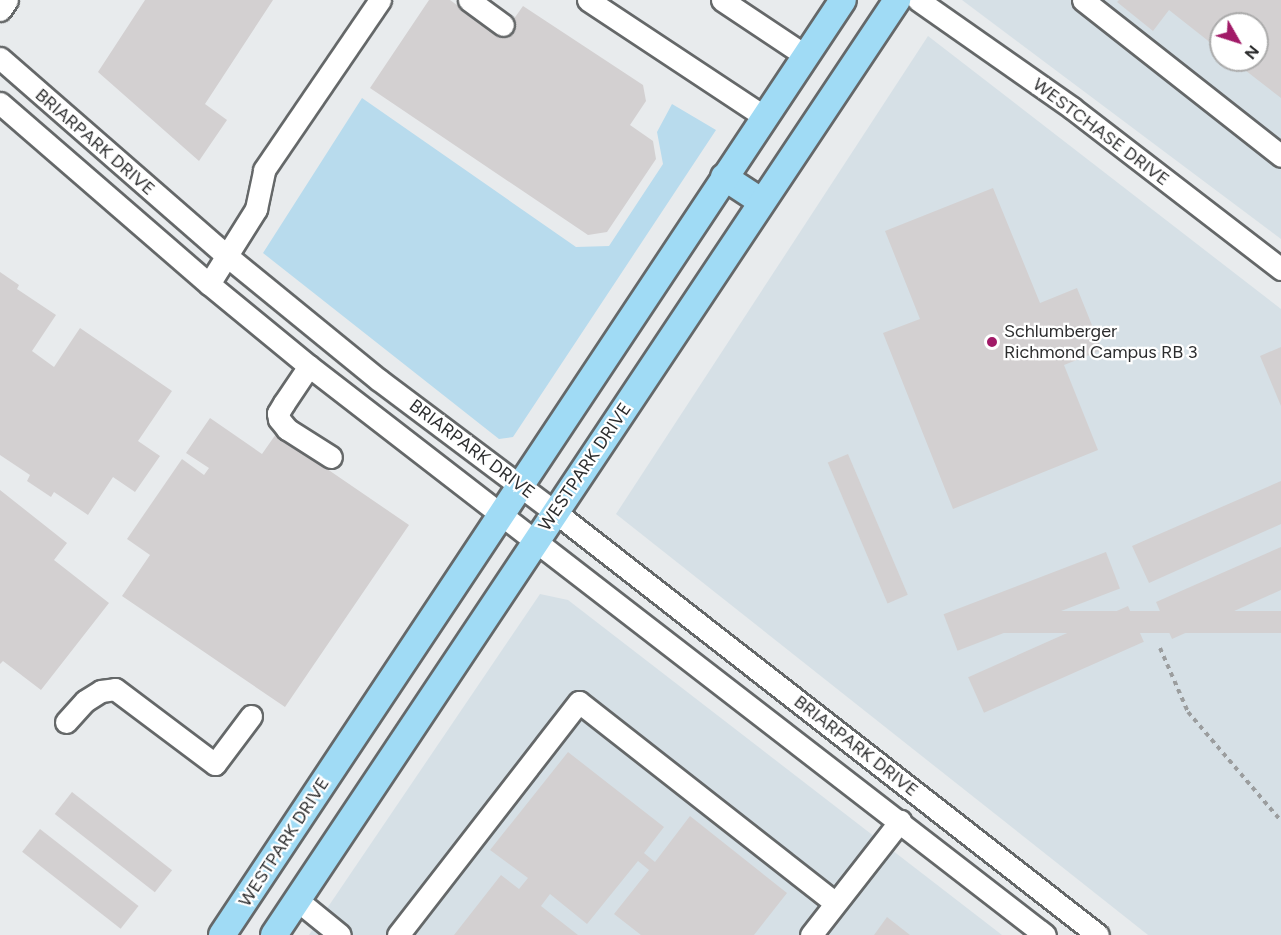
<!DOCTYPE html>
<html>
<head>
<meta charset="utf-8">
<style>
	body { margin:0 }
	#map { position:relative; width:1281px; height:935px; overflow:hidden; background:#e8ebed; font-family:Figtree,sans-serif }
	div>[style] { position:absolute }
	.built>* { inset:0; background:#d6e0e6 }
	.green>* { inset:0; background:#b8dbed }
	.building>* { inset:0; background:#d3d0d1; transform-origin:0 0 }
	.path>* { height:4px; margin-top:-2px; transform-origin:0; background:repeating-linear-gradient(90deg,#9b9d9e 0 4.5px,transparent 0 9px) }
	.roads { filter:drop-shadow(2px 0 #656869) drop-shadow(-2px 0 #656869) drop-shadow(0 2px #656869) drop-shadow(0 -2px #656869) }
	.minor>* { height:21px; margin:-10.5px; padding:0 10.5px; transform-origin:10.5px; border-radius:10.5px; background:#fff }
	.major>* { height:26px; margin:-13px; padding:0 13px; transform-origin:13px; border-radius:13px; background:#a0dbf5 }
	.dots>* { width:16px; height:16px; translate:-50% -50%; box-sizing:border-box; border:3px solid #fff; border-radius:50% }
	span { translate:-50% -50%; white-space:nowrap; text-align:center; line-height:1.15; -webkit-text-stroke:4.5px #fff; paint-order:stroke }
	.street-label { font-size:18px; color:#2c2d2e }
	.poi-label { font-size:18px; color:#2c2d2e }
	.left { translate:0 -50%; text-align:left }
	.north { position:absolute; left:1209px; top:12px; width:60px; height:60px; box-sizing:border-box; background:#fff; border:2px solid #ababab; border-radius:50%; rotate:129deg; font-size:16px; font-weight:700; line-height:24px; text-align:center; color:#2c2d2e }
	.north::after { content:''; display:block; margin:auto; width:21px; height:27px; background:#a11a67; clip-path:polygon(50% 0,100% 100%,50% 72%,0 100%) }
</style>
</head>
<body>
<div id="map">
	<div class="built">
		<i style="clip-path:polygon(evenodd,962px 0,1281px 0,1281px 239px,962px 0,1221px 24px,1257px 24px,1257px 60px,1221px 60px,1221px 24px)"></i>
		<i style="clip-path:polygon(928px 36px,1281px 309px,1281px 935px,1148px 935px,616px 514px)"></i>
		<i style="clip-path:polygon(540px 594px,568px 600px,1002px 935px,309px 935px)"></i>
	</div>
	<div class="green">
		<i style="clip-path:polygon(362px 98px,576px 247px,609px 246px,663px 164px,657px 132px,672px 104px,716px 130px,513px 437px,499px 439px,263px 253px)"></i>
	</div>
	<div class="building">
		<i style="clip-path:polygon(145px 0,273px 0,205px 104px,227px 120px,199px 161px,98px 72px)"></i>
		<i style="clip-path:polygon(429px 0,450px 0,501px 37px,523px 6px,643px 85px,646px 101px,630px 125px,653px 141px,656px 159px,607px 232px,588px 235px,370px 88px)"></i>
		<i style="clip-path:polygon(1119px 0,1281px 0,1281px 98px,1232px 60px,1257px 60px,1257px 24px,1221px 24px,1221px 51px,1169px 10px,1153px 31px,1117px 2px)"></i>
		<i style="clip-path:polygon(993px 188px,1040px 303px,1077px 288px,1102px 350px,1064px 365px,1098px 450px,953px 509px,883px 333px,920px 319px,885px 231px)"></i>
		<i style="clip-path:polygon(0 272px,19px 285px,17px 289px,56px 315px,32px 351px,54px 367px,80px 328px,172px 391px,138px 441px,160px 456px,135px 492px,113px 477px,88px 515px,54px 492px,51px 497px,27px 481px,30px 475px,0 455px)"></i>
		<i style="clip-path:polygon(1281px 347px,1281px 406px,1260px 356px)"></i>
		<i style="clip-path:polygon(210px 418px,262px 454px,276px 434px,409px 525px,285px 707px,122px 596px,150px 555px,127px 539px,182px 459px,204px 475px,209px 468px,186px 453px)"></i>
		<i style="left:848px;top:454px;width:153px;height:22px;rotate:67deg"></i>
		<i style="clip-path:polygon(1281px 481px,1281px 524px,1149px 583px,1132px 546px)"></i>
		<i style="clip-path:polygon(0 490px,67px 543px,54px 560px,109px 603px,41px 690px,3px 661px,0 664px)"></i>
		<i style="clip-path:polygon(1281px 547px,1281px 590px,1172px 639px,1156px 602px)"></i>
		<i style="left:1106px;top:552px;width:39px;height:174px;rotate:69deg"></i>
		<i style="left:1128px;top:606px;width:39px;height:175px;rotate:66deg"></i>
		<i style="left:1281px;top:611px;width:22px;height:326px;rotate:90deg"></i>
		<i style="clip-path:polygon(568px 752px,664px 827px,644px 853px,655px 862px,690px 816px,787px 893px,754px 935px,641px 935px,614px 914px,649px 870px,638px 861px,587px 924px,550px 894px,541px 906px,578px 935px,454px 935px,501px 875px,519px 889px,528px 878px,490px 850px)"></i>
		<i style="left:72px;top:792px;width:127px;height:28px;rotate:38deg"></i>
		<i style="left:40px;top:829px;width:125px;height:29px;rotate:38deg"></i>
		<i style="clip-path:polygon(887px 917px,910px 935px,874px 935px)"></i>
	</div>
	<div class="path">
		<i style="left:1160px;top:648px;width:70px;rotate:66.4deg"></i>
		<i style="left:1188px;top:712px;width:143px;rotate:49.5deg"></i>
	</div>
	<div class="roads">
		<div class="minor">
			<i style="left:469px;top:0;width:42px;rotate:36.3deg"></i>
			<i style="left:588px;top:0;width:212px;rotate:33.5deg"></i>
			<i style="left:722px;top:0;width:101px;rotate:33.7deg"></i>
			<i style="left:918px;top:0;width:188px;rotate:35deg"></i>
			<i style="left:1072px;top:108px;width:264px;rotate:37.6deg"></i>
			<i style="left:1083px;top:0;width:252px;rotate:38.2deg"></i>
			<i style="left:0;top:10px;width:12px;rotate:-55deg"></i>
			<i style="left:0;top:58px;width:301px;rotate:41.1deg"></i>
			<i style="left:227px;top:256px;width:196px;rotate:39.2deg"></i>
			<i style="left:379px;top:380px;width:220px;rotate:36.9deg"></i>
			<i style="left:555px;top:512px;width:688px;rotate:37.92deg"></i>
			<i style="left:0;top:103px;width:276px;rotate:40.9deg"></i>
			<i style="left:209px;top:284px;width:129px;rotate:39.4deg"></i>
			<i style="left:309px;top:366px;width:930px;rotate:37.71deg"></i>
			<i style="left:209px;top:284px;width:89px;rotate:-57.9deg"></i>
			<i style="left:256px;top:209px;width:40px;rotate:-78deg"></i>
			<i style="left:264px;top:170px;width:206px;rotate:-55.7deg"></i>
			<i style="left:309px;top:366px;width:45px;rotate:124deg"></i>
			<i style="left:284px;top:403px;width:12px;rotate:121deg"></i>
			<i style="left:278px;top:413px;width:6px;rotate:81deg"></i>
			<i style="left:279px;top:419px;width:13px;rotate:51deg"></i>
			<i style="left:287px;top:429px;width:52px;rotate:32.5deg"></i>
			<i style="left:66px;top:722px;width:28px;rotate:-48deg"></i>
			<i style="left:85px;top:701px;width:19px;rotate:-32deg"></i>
			<i style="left:101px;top:691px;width:14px;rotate:-8deg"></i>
			<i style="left:115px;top:689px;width:125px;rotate:36.9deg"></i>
			<i style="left:215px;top:764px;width:60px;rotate:-53.1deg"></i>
			<i style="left:297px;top:900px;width:55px;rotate:39.1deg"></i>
			<i style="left:398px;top:935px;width:295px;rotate:-52.2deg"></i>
			<i style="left:579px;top:702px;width:325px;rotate:38.1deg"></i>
			<i style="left:811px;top:935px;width:145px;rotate:-52deg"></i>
		</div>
		<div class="major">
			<i style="left:724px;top:177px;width:45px;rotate:33.3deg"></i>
			<i style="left:222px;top:935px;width:1122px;rotate:-56.41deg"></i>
			<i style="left:274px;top:935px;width:1124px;rotate:-56.32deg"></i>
		</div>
	</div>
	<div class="dots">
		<i style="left:992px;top:342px;background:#a11a67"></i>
	</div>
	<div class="street-label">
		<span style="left:1101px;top:132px;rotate:37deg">WESTCHASE DRIVE</span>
		<span style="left:95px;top:142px;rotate:41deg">BRIARPARK DRIVE</span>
		<span style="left:472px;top:449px;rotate:37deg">BRIARPARK DRIVE</span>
		<span style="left:585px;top:467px;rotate:-56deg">WESTPARK DRIVE</span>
		<span style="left:856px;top:746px;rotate:38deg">BRIARPARK DRIVE</span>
		<span style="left:284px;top:842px;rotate:-57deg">WESTPARK DRIVE</span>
	</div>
	<div class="poi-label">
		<span class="left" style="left:1004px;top:342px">Schlumberger<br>Richmond Campus RB 3</span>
	</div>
	<div class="north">N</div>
</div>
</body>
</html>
